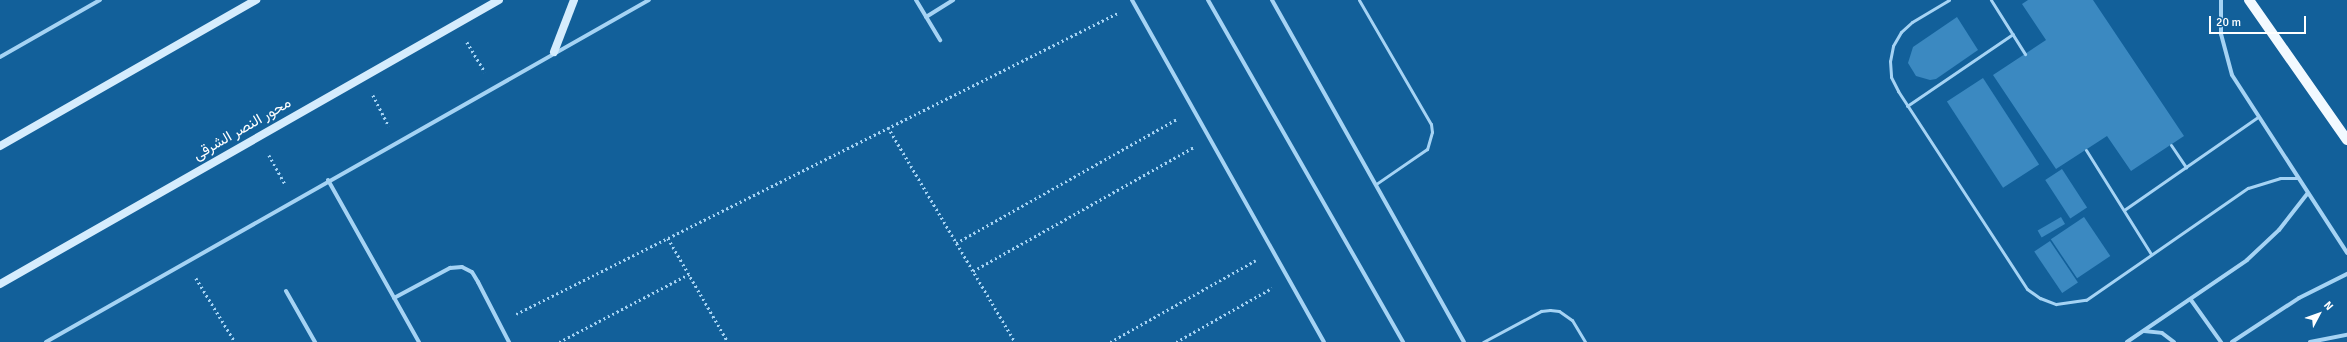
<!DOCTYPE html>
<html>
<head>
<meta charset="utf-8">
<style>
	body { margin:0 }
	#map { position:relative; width:2347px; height:342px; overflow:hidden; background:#12609a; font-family:Signika,Vazirmatn,sans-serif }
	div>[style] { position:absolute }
	.building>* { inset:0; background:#3b89c1; transform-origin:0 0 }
	.path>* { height:2.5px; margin-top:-1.25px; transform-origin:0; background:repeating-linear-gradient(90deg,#a5d3f4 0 2px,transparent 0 5px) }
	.lane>* { height:3px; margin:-1.5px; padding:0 1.5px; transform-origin:1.5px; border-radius:1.5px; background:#a5d3f4 }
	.street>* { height:4px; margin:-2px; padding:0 2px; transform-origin:2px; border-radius:2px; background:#a5d3f4 }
	.secondary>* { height:8px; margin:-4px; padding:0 4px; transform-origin:4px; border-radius:4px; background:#d5ecfd }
	.primary>* { height:10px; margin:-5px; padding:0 5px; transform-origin:5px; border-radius:5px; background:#f2f9ff }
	span { translate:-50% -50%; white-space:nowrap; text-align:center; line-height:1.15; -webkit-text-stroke:3px #12609a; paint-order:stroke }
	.street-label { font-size:15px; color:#fff }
	.north { position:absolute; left:2299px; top:294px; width:40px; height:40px; -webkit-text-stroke:3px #12609a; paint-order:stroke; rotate:49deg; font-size:11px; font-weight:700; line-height:16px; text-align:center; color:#fff }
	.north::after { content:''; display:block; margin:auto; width:14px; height:18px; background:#fff; clip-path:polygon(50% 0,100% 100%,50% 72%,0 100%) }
	.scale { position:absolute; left:2209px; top:16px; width:97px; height:18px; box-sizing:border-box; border:2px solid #fff; border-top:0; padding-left:5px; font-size:12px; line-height:14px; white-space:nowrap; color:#fff; -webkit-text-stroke:3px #12609a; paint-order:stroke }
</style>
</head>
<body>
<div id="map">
	<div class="building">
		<i style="clip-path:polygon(2028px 0,2093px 0,2184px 136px,2131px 171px,2107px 136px,2056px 169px,1993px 75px,2046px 40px,2022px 4px)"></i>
		<i style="clip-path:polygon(1957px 17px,1978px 50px,1936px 79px,1930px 80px,1916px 76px,1908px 63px,1913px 47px)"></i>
		<i style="left:1983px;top:78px;width:103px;height:43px;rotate:57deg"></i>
		<i style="left:2062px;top:169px;width:46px;height:20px;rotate:57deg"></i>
		<i style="left:2061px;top:217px;width:8px;height:27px;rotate:60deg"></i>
		<i style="left:2084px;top:217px;width:47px;height:40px;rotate:56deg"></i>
		<i style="left:2050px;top:241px;width:50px;height:19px;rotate:56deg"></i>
	</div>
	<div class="path">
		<i style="left:467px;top:42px;width:35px;rotate:59deg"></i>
		<i style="left:373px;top:95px;width:35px;rotate:63deg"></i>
		<i style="left:888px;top:127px;width:250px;rotate:59.4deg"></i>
		<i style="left:269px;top:155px;width:33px;rotate:61deg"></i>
		<i style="left:668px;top:238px;width:120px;rotate:60deg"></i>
		<i style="left:956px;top:243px;width:253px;rotate:-29.3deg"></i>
		<i style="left:973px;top:271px;width:253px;rotate:-29.3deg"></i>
		<i style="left:196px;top:278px;width:75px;rotate:58.6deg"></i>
		<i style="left:516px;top:314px;width:673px;rotate:-26.57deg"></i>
		<i style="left:559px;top:342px;width:147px;rotate:-27.6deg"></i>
		<i style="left:1110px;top:342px;width:167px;rotate:-29.3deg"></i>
		<i style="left:1176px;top:342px;width:110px;rotate:-29.4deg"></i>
	</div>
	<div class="lane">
		<i style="left:1359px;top:0;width:143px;rotate:59.9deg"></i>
		<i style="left:1431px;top:124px;width:8px;rotate:83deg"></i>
		<i style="left:1432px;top:132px;width:18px;rotate:106deg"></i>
		<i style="left:1427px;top:149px;width:62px;rotate:145.5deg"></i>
		<i style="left:1949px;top:0;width:43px;rotate:149.3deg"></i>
		<i style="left:1912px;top:22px;width:15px;rotate:138deg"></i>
		<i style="left:1901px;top:32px;width:16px;rotate:120deg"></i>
		<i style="left:1893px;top:46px;width:15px;rotate:101deg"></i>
		<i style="left:1890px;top:61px;width:16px;rotate:86deg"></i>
		<i style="left:1891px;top:77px;width:16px;rotate:63deg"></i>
		<i style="left:1898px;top:91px;width:236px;rotate:56.9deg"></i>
		<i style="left:2027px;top:289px;width:16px;rotate:35deg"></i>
		<i style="left:2040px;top:298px;width:17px;rotate:21deg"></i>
		<i style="left:2056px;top:304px;width:30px;rotate:-8deg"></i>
		<i style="left:2086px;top:300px;width:197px;rotate:-34.7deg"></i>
		<i style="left:2248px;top:188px;width:34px;rotate:-17deg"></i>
		<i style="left:2280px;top:178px;width:17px"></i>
		<i style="left:1991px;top:0;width:64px;rotate:57.8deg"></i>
		<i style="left:1907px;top:106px;width:128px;rotate:-34.2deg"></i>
		<i style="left:2171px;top:145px;width:27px;rotate:56deg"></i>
		<i style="left:2086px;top:150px;width:123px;rotate:58deg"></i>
		<i style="left:2124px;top:210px;width:163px;rotate:-34.8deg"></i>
		<i style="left:1483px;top:342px;width:66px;rotate:-28.1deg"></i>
		<i style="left:1541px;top:311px;width:9px;rotate:-6deg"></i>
		<i style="left:1550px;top:310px;width:9px;rotate:6deg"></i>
		<i style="left:1559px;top:311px;width:16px;rotate:35deg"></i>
		<i style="left:1572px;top:320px;width:26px;rotate:59deg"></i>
	</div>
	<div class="street">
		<i style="left:916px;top:0;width:47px;rotate:59deg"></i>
		<i style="left:1132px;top:0;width:392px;rotate:60.7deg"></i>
		<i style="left:1208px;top:0;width:394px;rotate:60.3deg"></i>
		<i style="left:1272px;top:0;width:392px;rotate:60.7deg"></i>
		<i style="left:2221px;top:0;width:34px;rotate:90deg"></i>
		<i style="left:2221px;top:34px;width:42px;rotate:75deg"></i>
		<i style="left:2232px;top:75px;width:212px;rotate:57.1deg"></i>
		<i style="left:926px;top:17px;width:32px;rotate:-32deg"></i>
		<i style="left:0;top:57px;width:115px;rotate:-29.7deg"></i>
		<i style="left:328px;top:180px;width:186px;rotate:60.7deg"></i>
		<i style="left:286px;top:291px;width:59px;rotate:60.4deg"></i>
		<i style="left:394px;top:298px;width:64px;rotate:-28.2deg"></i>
		<i style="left:450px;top:268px;width:12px;rotate:-5deg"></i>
		<i style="left:462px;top:267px;width:11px;rotate:27deg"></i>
		<i style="left:472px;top:272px;width:12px;rotate:59deg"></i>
		<i style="left:478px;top:282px;width:68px;rotate:62.7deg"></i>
		<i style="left:2191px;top:300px;width:52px;rotate:54.5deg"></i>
		<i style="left:2144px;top:331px;width:18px;rotate:6deg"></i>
		<i style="left:2162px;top:333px;width:15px;rotate:37deg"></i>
		<i style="left:46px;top:342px;width:693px;rotate:-29.56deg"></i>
		<i style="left:2127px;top:342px;width:145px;rotate:-34.3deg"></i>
		<i style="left:2247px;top:260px;width:44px;rotate:-43.2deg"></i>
		<i style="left:2279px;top:230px;width:46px;rotate:-52.1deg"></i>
		<i style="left:2232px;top:342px;width:80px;rotate:-33.3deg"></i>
		<i style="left:2299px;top:298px;width:54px;rotate:-26.6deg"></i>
		<i style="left:2310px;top:342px;width:38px;rotate:-11deg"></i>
	</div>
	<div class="secondary">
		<i style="left:554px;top:52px;width:56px;rotate:-69deg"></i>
		<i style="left:0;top:146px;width:295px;rotate:-29.7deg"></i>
		<i style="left:0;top:284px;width:574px;rotate:-29.65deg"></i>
	</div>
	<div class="primary">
		<i style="left:2249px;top:0;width:171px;rotate:55deg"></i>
	</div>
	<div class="street-label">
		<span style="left:242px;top:129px;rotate:-30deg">محور النصر الشرقى</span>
	</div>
	<div class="north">N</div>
	<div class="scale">20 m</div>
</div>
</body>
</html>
